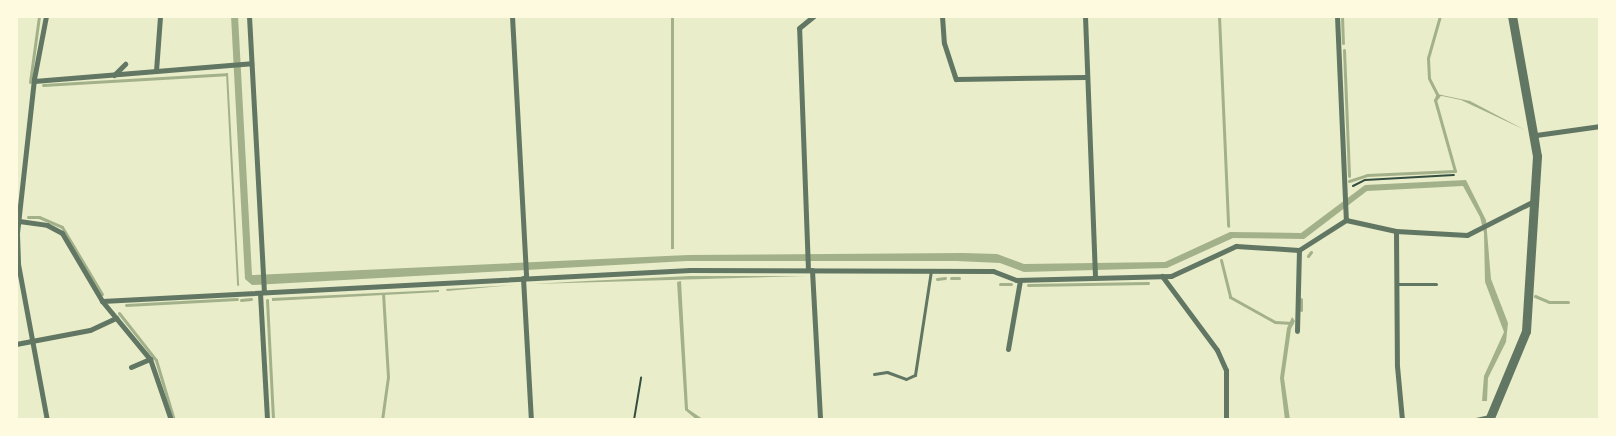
<!DOCTYPE html>
<html>
<head>
<meta charset="utf-8">
<style>
	body { margin:0 }
	#map { position:relative; width:1616px; height:436px; overflow:hidden; background:#e9edc9; font-family:Spectral,serif }
	div>[style] { position:absolute }
	.water>* { inset:0; background:#a3b18a; transform-origin:0 0 }
	.stream>* { height:3px; margin:-1.5px; padding:0 1.5px; transform-origin:1.5px; border-radius:1.5px; background:#a3b18a }
	.path>* { height:2px; margin:-1px; padding:0 1px; transform-origin:1px; border-radius:1px; background:#344e41 }
	.service>* { height:3px; margin:-1.5px; padding:0 1.5px; transform-origin:1.5px; border-radius:1.5px; background:#617663 }
	.minor>* { height:5px; margin:-2.5px; padding:0 2.5px; transform-origin:2.5px; border-radius:2.5px; background:#617663 }
	.tertiary>* { height:9px; margin:-4.5px; padding:0 4.5px; transform-origin:4.5px; border-radius:4.5px; background:#617663 }
	span { translate:-50% -50%; white-space:nowrap; text-align:center; line-height:1.15; -webkit-text-stroke:5px #fefae0; paint-order:stroke }
	.frame { position:absolute; inset:0; border:18px solid #fefae0; pointer-events:none }
</style>
</head>
<body>
<div id="map">
	<div class="water">
		<i style="clip-path:polygon(231px 16px,238px 16px,252px 275px,688px 255px,963px 253px,997px 254px,1024px 264px,1165px 262px,1230px 232px,1301px 233px,1365px 185px,1466px 180px,1486px 220px,1491px 279px,1508px 323px,1506px 342px,1488px 378px,1487px 401px,1482px 401px,1484px 376px,1504px 332px,1485px 282px,1484px 233px,1480px 217px,1463px 186px,1367px 191px,1304px 239px,1233px 238px,1167px 268px,1024px 272px,1000px 263px,956px 261px,687px 261px,252px 285px,245px 279px)"></i>
		<i style="left:671px;top:16px;width:3px;height:233px"></i>
		<i style="left:228px;top:73px;width:213px;height:2px;rotate:87deg"></i>
		<i style="clip-path:polygon(1437px 94px,1470px 101px,1525px 130px,1461px 100px,1442px 96px,1435px 98px)"></i>
		<i style="clip-path:polygon(690px 276px,806px 276px,533px 284px,586px 281px)"></i>
		<i style="clip-path:polygon(681px 281px,688px 409px,704px 420px,697px 420px,685px 410px,677px 282px)"></i>
		<i style="clip-path:polygon(514px 285px,447px 291px,446px 289px)"></i>
		<i style="clip-path:polygon(439px 290px,439px 292px,272px 301px,272px 298px)"></i>
		<i style="clip-path:polygon(1292px 317px,1295px 321px,1291px 329px,1284px 378px,1290px 420px,1285px 420px,1280px 378px,1287px 328px)"></i>
	</div>
	<div class="stream">
		<i style="left:1219px;top:16px;width:210px;rotate:87.5deg"></i>
		<i style="left:1342px;top:16px;width:27px;rotate:88deg"></i>
		<i style="left:1344px;top:50px;width:126px;rotate:87.7deg"></i>
		<i style="left:30px;top:82px;width:67px;rotate:-82.2deg"></i>
		<i style="left:43px;top:85px;width:183px;rotate:-3.4deg"></i>
		<i style="left:1438px;top:96px;width:20px;rotate:-117deg"></i>
		<i style="left:1429px;top:78px;width:20px;rotate:-93deg"></i>
		<i style="left:1428px;top:58px;width:44px;rotate:-74.1deg"></i>
		<i style="left:1349px;top:181px;width:19px;rotate:-18deg"></i>
		<i style="left:1367px;top:175px;width:88px;rotate:-2.6deg"></i>
		<i style="left:1455px;top:171px;width:74px;rotate:-105.7deg"></i>
		<i style="left:1435px;top:100px;width:5px;rotate:-53deg"></i>
		<i style="left:28px;top:217px;width:11px"></i>
		<i style="left:39px;top:217px;width:25px;rotate:23deg"></i>
		<i style="left:62px;top:227px;width:78px;rotate:59.2deg"></i>
		<i style="left:1308px;top:256px;width:5px;rotate:-53deg"></i>
		<i style="left:1221px;top:260px;width:38px;rotate:76deg"></i>
		<i style="left:1230px;top:297px;width:51px;rotate:29.1deg"></i>
		<i style="left:1275px;top:322px;width:17px;rotate:3deg"></i>
		<i style="left:951px;top:278px;width:8px"></i>
		<i style="left:937px;top:279px;width:8px;rotate:-7deg"></i>
		<i style="left:1000px;top:284px;width:11px"></i>
		<i style="left:1028px;top:285px;width:120px;rotate:-1deg"></i>
		<i style="left:1535px;top:296px;width:15px;rotate:23deg"></i>
		<i style="left:1549px;top:302px;width:19px"></i>
		<i style="left:1301px;top:299px;width:11px;rotate:90deg"></i>
		<i style="left:241px;top:300px;width:10px;rotate:-6deg"></i>
		<i style="left:267px;top:300px;width:120px;rotate:87.1deg"></i>
		<i style="left:126px;top:305px;width:111px;rotate:-3.1deg"></i>
		<i style="left:119px;top:313px;width:60px;rotate:51.8deg"></i>
		<i style="left:156px;top:360px;width:63px;rotate:73.3deg"></i>
		<i style="left:382px;top:420px;width:43px;rotate:-82.1deg"></i>
		<i style="left:388px;top:377px;width:83px;rotate:-93.4deg"></i>
	</div>
	<div class="path">
		<i style="left:1353px;top:186px;width:13px;rotate:-27deg"></i>
		<i style="left:1365px;top:180px;width:89px;rotate:-3.2deg"></i>
		<i style="left:634px;top:420px;width:43px;rotate:-80.5deg"></i>
	</div>
	<div class="service">
		<i style="left:1397px;top:284px;width:39px"></i>
		<i style="left:874px;top:374px;width:13px;rotate:-9deg"></i>
		<i style="left:887px;top:372px;width:20px;rotate:20deg"></i>
		<i style="left:906px;top:379px;width:10px;rotate:-24deg"></i>
		<i style="left:915px;top:375px;width:105px;rotate:-81.3deg"></i>
	</div>
	<div class="minor">
		<i style="left:46px;top:16px;width:64px;rotate:100.8deg"></i>
		<i style="left:34px;top:79px;width:156px;rotate:96.3deg"></i>
		<i style="left:17px;top:234px;width:30px;rotate:88deg"></i>
		<i style="left:18px;top:264px;width:159px;rotate:79.5deg"></i>
		<i style="left:249px;top:16px;width:276px;rotate:86.9deg"></i>
		<i style="left:512px;top:16px;width:262px;rotate:86.9deg"></i>
		<i style="left:942px;top:16px;width:27px;rotate:86deg"></i>
		<i style="left:944px;top:43px;width:38px;rotate:72deg"></i>
		<i style="left:956px;top:79px;width:129px;rotate:-0.9deg"></i>
		<i style="left:1085px;top:16px;width:261px;rotate:87.8deg"></i>
		<i style="left:1337px;top:16px;width:204px;rotate:87.5deg"></i>
		<i style="left:156px;top:71px;width:55px;rotate:-85.8deg"></i>
		<i style="left:114px;top:75px;width:16px;rotate:-45deg"></i>
		<i style="left:34px;top:81px;width:218px;rotate:-4.7deg"></i>
		<i style="left:1536px;top:135px;width:65px;rotate:-8deg"></i>
		<i style="left:19px;top:221px;width:28px;rotate:8deg"></i>
		<i style="left:47px;top:225px;width:17px;rotate:28deg"></i>
		<i style="left:62px;top:233px;width:79px;rotate:59.5deg"></i>
		<i style="left:102px;top:301px;width:75px;rotate:50.4deg"></i>
		<i style="left:150px;top:359px;width:65px;rotate:71deg"></i>
		<i style="left:1396px;top:231px;width:135px;rotate:89.6deg"></i>
		<i style="left:1397px;top:366px;width:54px;rotate:84.7deg"></i>
		<i style="left:808px;top:270px;width:242px;rotate:-92.1deg"></i>
		<i style="left:799px;top:28px;width:19px;rotate:-39deg"></i>
		<i style="left:812px;top:270px;width:150px;rotate:86.9deg"></i>
		<i style="left:1162px;top:276px;width:92px;rotate:53.4deg"></i>
		<i style="left:1217px;top:350px;width:22px;rotate:66deg"></i>
		<i style="left:1226px;top:370px;width:50px;rotate:90deg"></i>
		<i style="left:523px;top:278px;width:142px;rotate:86.8deg"></i>
		<i style="left:260px;top:293px;width:127px;rotate:86.8deg"></i>
		<i style="left:102px;top:301px;width:589px;rotate:-3.02deg"></i>
		<i style="left:690px;top:270px;width:303px;rotate:0.2deg"></i>
		<i style="left:993px;top:271px;width:25px;rotate:21deg"></i>
		<i style="left:1016px;top:280px;width:155px;rotate:-1.5deg"></i>
		<i style="left:1171px;top:276px;width:72px;rotate:-24.8deg"></i>
		<i style="left:1236px;top:246px;width:63px;rotate:3.6deg"></i>
		<i style="left:1299px;top:250px;width:56px;rotate:-32.6deg"></i>
		<i style="left:1346px;top:220px;width:51px;rotate:12.4deg"></i>
		<i style="left:1396px;top:231px;width:71px;rotate:3.2deg"></i>
		<i style="left:1467px;top:235px;width:73px;rotate:-26.9deg"></i>
		<i style="left:1297px;top:331px;width:81px;rotate:-88.6deg"></i>
		<i style="left:16px;top:344px;width:75px;rotate:-10.7deg"></i>
		<i style="left:90px;top:330px;width:29px;rotate:-25deg"></i>
		<i style="left:1008px;top:349px;width:70px;rotate:-80.1deg"></i>
		<i style="left:131px;top:367px;width:21px;rotate:-23deg"></i>
		<i style="left:1476px;top:420px;width:13px;rotate:-13deg"></i>
	</div>
	<div class="tertiary">
		<i style="left:1489px;top:420px;width:96px;rotate:-67.4deg"></i>
		<i style="left:1526px;top:331px;width:175px;rotate:-86.4deg"></i>
		<i style="left:1537px;top:156px;width:142px;rotate:-100.1deg"></i>
	</div>
	<div class="frame"></div>
</div>
</body>
</html>
